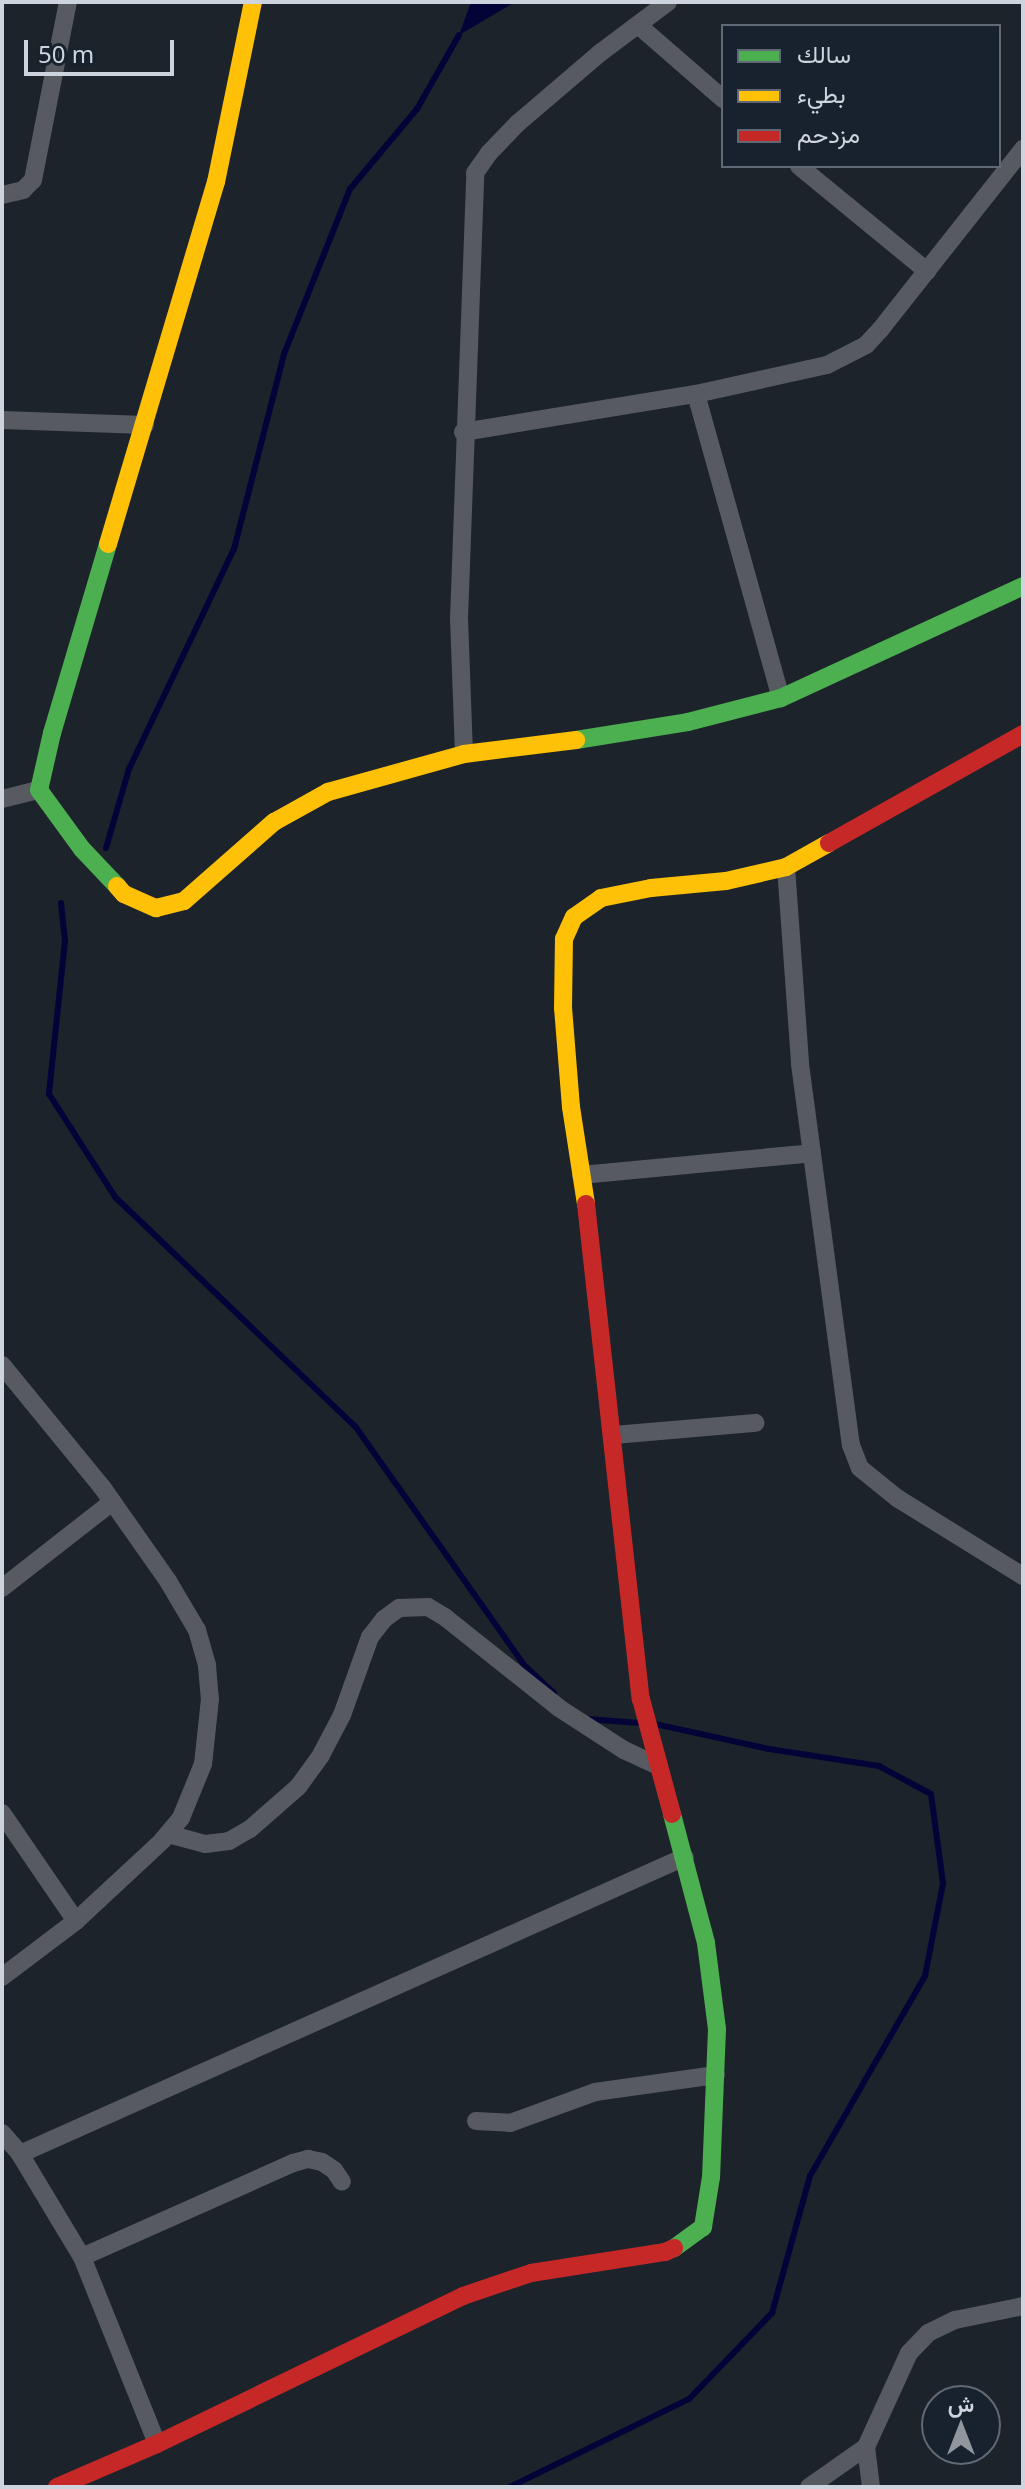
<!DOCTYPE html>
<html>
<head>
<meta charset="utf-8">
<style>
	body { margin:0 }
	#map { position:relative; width:1025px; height:2489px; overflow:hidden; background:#1d232a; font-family:"Noto Sans",Vazirmatn,sans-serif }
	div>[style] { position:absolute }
	.water>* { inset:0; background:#030338 }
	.stream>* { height:6px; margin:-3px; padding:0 3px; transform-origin:3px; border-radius:3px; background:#030338 }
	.street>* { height:18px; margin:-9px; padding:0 9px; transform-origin:9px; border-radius:9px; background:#575b61 }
	.fast>* { height:18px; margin:-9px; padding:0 9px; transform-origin:9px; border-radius:9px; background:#4caf50 }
	.slow>* { height:18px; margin:-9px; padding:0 9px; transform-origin:9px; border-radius:9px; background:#ffc107 }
	.jam>* { height:18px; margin:-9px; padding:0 9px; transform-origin:9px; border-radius:9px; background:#c62828 }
	span { translate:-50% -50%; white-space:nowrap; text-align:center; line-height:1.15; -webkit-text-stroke:6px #18222f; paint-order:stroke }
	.frame { position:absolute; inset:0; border:4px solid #ced4dd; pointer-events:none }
	.legend { position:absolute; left:721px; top:24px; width:280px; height:144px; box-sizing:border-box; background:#18222f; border:2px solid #616975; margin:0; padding:10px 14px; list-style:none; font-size:24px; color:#ced4dd }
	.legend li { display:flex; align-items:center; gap:16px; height:40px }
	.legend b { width:40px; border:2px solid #616975 }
	.north { position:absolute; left:921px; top:2385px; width:80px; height:80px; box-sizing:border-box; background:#18222f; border:2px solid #616975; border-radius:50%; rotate:0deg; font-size:22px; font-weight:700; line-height:32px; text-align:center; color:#ced4dd }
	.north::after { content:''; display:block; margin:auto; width:28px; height:36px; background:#90969e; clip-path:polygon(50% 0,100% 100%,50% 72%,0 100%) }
	.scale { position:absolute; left:24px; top:40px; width:150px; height:36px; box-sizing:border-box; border:4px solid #ced4dd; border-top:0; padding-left:10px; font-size:24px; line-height:28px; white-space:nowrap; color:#ced4dd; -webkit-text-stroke:6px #18222f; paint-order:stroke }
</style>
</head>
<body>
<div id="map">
	<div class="water">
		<i style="clip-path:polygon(471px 2px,515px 2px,459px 35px)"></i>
	</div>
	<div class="stream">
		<i style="left:106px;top:848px;width:82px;rotate:-73.8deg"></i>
		<i style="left:129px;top:769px;width:244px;rotate:-64.5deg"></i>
		<i style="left:234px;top:549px;width:201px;rotate:-75.6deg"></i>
		<i style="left:284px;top:354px;width:178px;rotate:-68.2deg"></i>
		<i style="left:350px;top:189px;width:104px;rotate:-50.1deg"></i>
		<i style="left:417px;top:109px;width:85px;rotate:-60.4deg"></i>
		<i style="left:61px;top:903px;width:38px;rotate:84deg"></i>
		<i style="left:65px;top:941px;width:154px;rotate:96deg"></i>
		<i style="left:49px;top:1094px;width:122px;rotate:57.3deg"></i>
		<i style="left:115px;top:1197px;width:332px;rotate:43.7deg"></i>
		<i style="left:355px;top:1426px;width:293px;rotate:54.7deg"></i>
		<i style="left:524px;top:1665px;width:41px;rotate:43deg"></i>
		<i style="left:587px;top:1719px;width:53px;rotate:4.3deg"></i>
		<i style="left:510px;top:2487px;width:199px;rotate:-26.2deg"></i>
		<i style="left:689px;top:2399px;width:120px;rotate:-46deg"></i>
		<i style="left:772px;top:2313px;width:142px;rotate:-74.5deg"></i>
		<i style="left:810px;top:2176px;width:231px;rotate:-60.1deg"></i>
		<i style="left:925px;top:1976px;width:95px;rotate:-79deg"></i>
		<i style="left:943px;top:1883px;width:90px;rotate:-97.7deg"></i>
		<i style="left:931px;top:1794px;width:59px;rotate:-151.7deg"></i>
		<i style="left:879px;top:1766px;width:111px;rotate:-171.2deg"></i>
		<i style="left:769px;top:1749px;width:117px;rotate:-167.6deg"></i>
	</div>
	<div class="street">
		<i style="left:638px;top:25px;width:113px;rotate:41deg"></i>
		<i style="left:799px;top:166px;width:166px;rotate:39.4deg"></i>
		<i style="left:2px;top:195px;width:22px;rotate:-13deg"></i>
		<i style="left:23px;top:190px;width:14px;rotate:-45deg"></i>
		<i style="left:33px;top:180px;width:181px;rotate:-78.9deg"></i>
		<i style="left:696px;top:394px;width:316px;rotate:74.4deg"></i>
		<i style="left:2px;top:420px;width:143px;rotate:2deg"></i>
		<i style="left:463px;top:432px;width:236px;rotate:-9.3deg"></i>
		<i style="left:696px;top:394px;width:134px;rotate:-12.5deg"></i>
		<i style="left:827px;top:365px;width:44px;rotate:-27.1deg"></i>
		<i style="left:866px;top:345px;width:21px;rotate:-47deg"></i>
		<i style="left:880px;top:330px;width:231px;rotate:-51.7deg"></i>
		<i style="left:464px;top:754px;width:135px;rotate:-92.1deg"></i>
		<i style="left:459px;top:619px;width:446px;rotate:-87.9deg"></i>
		<i style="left:475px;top:173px;width:24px;rotate:-55deg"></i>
		<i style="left:489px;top:153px;width:42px;rotate:-46deg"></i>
		<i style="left:518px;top:123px;width:108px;rotate:-40.5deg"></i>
		<i style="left:600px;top:53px;width:85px;rotate:-36.9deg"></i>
		<i style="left:2px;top:799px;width:38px;rotate:-14deg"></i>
		<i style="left:786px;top:867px;width:197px;rotate:85.9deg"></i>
		<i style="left:800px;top:1064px;width:384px;rotate:82.4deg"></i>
		<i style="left:851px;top:1445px;width:25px;rotate:69deg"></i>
		<i style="left:860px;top:1468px;width:48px;rotate:39deg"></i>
		<i style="left:897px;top:1498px;width:148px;rotate:31.8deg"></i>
		<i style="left:581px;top:1175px;width:232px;rotate:-5.4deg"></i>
		<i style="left:2px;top:1365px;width:158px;rotate:50.7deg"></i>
		<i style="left:102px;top:1487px;width:115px;rotate:54.9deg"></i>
		<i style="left:168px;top:1581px;width:57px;rotate:59.4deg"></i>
		<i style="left:197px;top:1630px;width:37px;rotate:74deg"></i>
		<i style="left:207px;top:1666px;width:33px;rotate:85deg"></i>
		<i style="left:210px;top:1699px;width:65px;rotate:96.1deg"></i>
		<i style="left:203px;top:1764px;width:58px;rotate:112.2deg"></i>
		<i style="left:181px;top:1818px;width:30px;rotate:130deg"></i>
		<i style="left:162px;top:1841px;width:117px;rotate:137.1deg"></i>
		<i style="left:76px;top:1921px;width:93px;rotate:142.9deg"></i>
		<i style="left:614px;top:1435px;width:142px;rotate:-4.9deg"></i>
		<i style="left:2px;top:1588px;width:140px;rotate:-38deg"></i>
		<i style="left:2px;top:1813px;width:131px;rotate:55.6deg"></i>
		<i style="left:168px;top:1834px;width:38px;rotate:15deg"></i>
		<i style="left:205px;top:1844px;width:24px;rotate:-7deg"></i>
		<i style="left:229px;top:1841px;width:24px;rotate:-30deg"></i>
		<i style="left:250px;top:1829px;width:64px;rotate:-41.2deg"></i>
		<i style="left:298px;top:1787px;width:39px;rotate:-54deg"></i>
		<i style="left:321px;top:1755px;width:45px;rotate:-62.3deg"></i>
		<i style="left:342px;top:1715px;width:83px;rotate:-70.3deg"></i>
		<i style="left:370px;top:1637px;width:23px;rotate:-52deg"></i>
		<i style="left:384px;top:1619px;width:19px;rotate:-36deg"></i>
		<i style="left:399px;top:1608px;width:29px;rotate:-2deg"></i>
		<i style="left:428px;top:1607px;width:21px;rotate:31deg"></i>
		<i style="left:446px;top:1618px;width:144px;rotate:38.5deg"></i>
		<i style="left:559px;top:1708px;width:77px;rotate:32.9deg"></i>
		<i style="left:624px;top:1750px;width:38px;rotate:25deg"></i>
		<i style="left:476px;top:2121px;width:34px;rotate:3deg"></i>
		<i style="left:510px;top:2123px;width:90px;rotate:-20deg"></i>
		<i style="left:595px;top:2092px;width:122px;rotate:-8deg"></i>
		<i style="left:2px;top:2133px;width:28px;rotate:49deg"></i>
		<i style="left:20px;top:2154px;width:120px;rotate:59deg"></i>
		<i style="left:82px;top:2257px;width:201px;rotate:68.1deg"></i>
		<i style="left:20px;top:2154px;width:728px;rotate:-24.07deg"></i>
		<i style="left:82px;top:2257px;width:231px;rotate:-24deg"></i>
		<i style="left:293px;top:2163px;width:16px;rotate:-15deg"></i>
		<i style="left:308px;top:2159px;width:14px;rotate:12deg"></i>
		<i style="left:322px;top:2162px;width:14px;rotate:34deg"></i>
		<i style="left:334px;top:2170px;width:14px;rotate:56deg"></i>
		<i style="left:809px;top:2487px;width:70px;rotate:-35.1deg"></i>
		<i style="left:871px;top:2487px;width:40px;rotate:-97.1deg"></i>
		<i style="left:866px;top:2447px;width:103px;rotate:-65.4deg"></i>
		<i style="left:909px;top:2353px;width:28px;rotate:-46deg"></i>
		<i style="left:928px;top:2333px;width:30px;rotate:-26deg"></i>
		<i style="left:955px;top:2320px;width:69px;rotate:-11.6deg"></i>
	</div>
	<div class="fast">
		<i style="left:108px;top:544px;width:197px;rotate:106.5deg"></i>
		<i style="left:52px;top:733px;width:58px;rotate:102.8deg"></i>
		<i style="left:39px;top:790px;width:73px;rotate:53.9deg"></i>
		<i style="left:82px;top:849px;width:51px;rotate:46.6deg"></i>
		<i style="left:576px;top:740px;width:113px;rotate:-9.1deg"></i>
		<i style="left:688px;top:722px;width:96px;rotate:-14.5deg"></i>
		<i style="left:781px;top:698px;width:267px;rotate:-24.8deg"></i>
		<i style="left:672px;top:1814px;width:133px;rotate:75.2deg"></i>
		<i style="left:706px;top:1943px;width:87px;rotate:82.7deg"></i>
		<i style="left:717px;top:2029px;width:148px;rotate:92.3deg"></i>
		<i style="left:711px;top:2177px;width:51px;rotate:99.1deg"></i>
		<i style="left:703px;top:2227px;width:36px;rotate:144deg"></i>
	</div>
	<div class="slow">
		<i style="left:108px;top:544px;width:378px;rotate:-73.4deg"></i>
		<i style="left:216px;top:182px;width:184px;rotate:-78.4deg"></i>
		<i style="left:117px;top:886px;width:11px;rotate:49deg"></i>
		<i style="left:124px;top:894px;width:35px;rotate:24deg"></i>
		<i style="left:156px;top:908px;width:29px;rotate:-14deg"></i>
		<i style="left:184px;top:901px;width:120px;rotate:-41.3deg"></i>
		<i style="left:274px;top:822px;width:62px;rotate:-29.1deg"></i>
		<i style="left:328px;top:792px;width:141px;rotate:-15.6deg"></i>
		<i style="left:464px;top:754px;width:113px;rotate:-7.1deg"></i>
		<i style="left:586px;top:1204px;width:98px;rotate:-98.8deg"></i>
		<i style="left:571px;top:1107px;width:99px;rotate:-94.6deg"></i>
		<i style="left:563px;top:1008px;width:69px;rotate:-89.2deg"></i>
		<i style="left:564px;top:939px;width:24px;rotate:-66deg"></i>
		<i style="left:574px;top:917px;width:33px;rotate:-35deg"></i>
		<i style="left:601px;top:898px;width:51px;rotate:-11.3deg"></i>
		<i style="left:651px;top:888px;width:75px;rotate:-5.3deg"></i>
		<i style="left:726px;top:881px;width:62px;rotate:-13.1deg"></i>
		<i style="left:786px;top:867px;width:49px;rotate:-29.2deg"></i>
	</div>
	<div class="jam">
		<i style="left:829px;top:843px;width:223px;rotate:-29.3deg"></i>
		<i style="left:586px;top:1204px;width:498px;rotate:83.7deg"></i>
		<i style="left:641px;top:1699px;width:119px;rotate:74.9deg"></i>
		<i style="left:57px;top:2487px;width:109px;rotate:-23.3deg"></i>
		<i style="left:157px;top:2444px;width:340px;rotate:-25.8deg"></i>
		<i style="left:463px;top:2296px;width:72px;rotate:-18.7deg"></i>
		<i style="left:531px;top:2273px;width:136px;rotate:-8.9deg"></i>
		<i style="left:665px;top:2252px;width:10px;rotate:-24deg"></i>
	</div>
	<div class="frame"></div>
	<ul class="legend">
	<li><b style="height:10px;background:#4caf50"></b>سالك</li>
	<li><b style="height:10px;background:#ffc107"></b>بطيء</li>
	<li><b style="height:10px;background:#c62828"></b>مزدحم</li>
	</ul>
	<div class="north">ش</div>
	<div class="scale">50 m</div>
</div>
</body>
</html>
